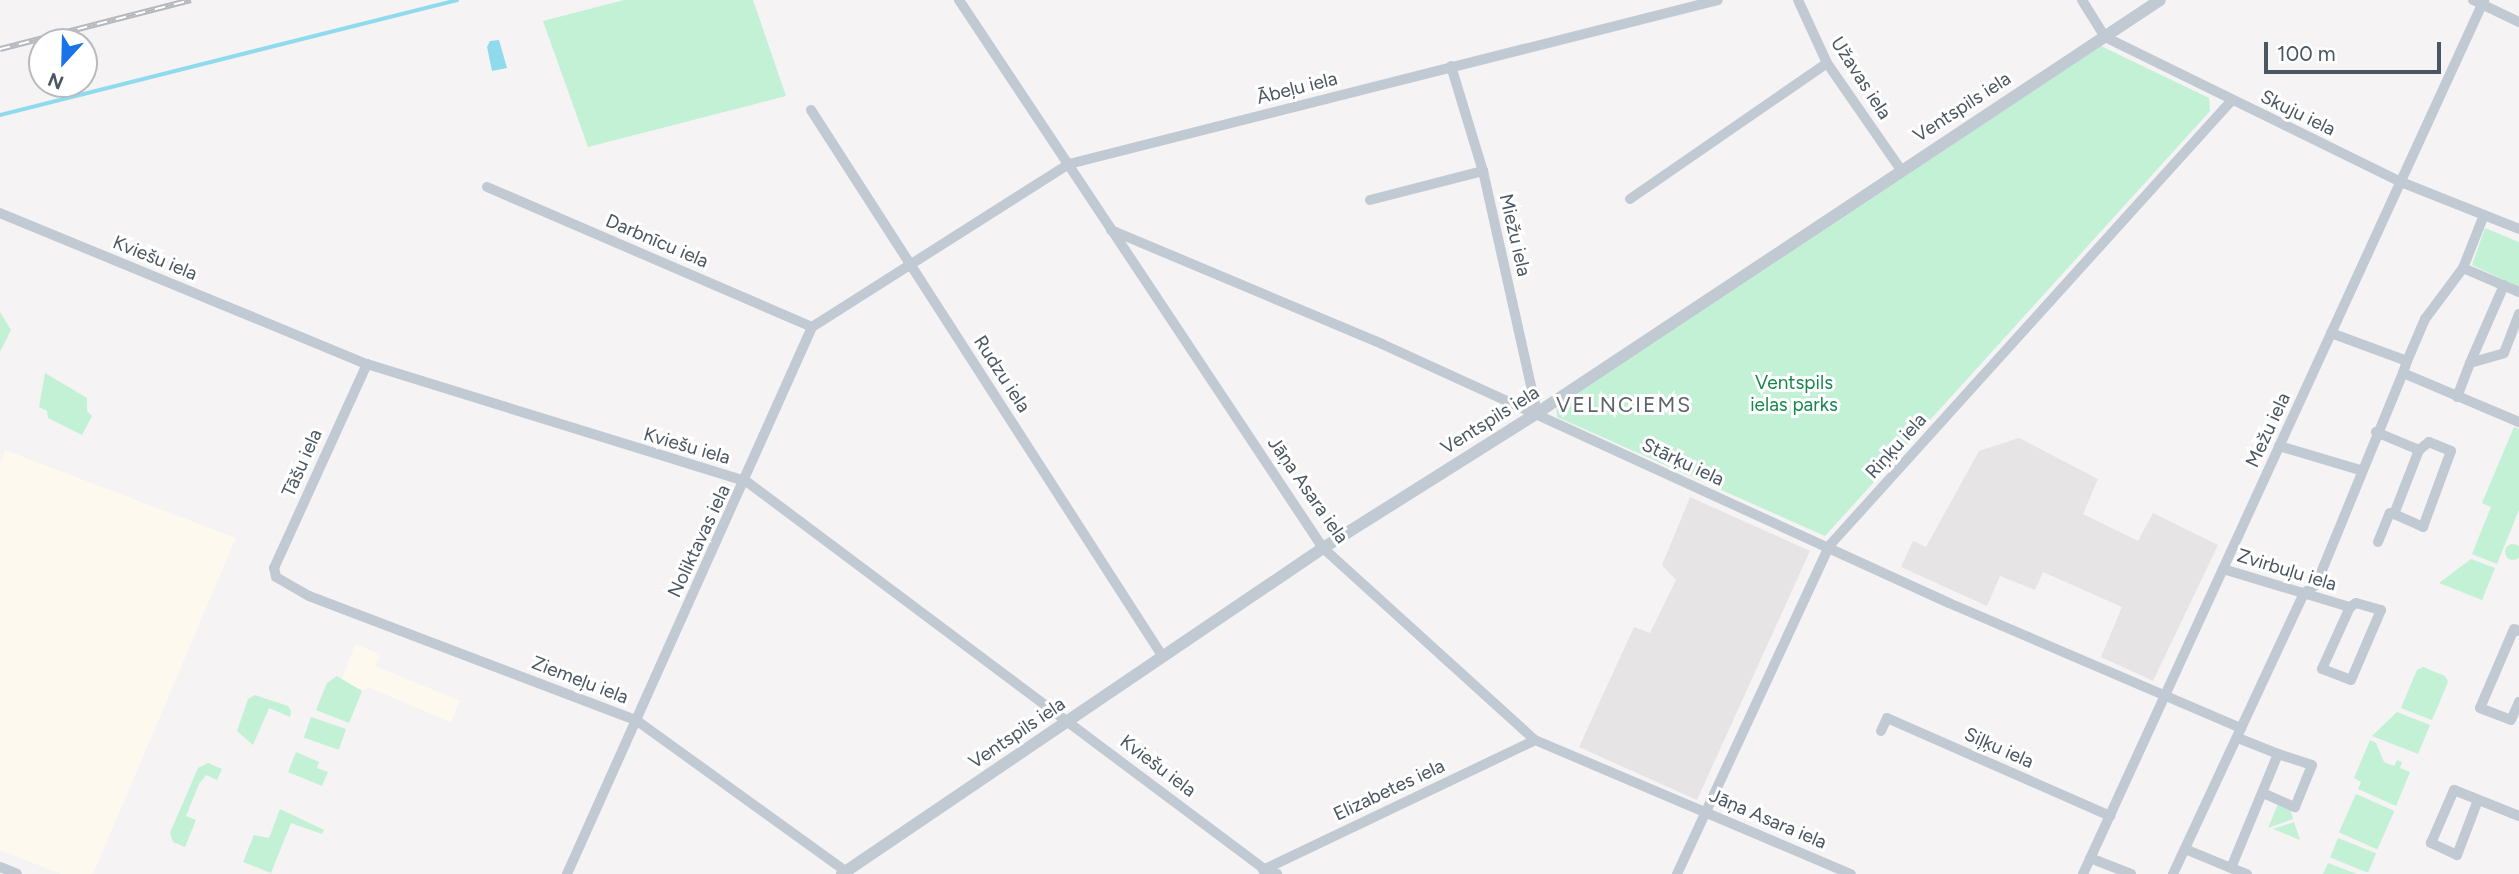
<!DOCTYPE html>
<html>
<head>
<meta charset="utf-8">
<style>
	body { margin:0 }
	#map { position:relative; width:2519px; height:874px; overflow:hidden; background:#f5f3f3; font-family:Figtree,sans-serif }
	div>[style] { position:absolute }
	.commercial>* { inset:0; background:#fdf9ef }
	.education>* { inset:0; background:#e6e4e5 }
	.green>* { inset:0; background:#c3f1d5; transform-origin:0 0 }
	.round { border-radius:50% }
	.water>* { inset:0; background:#90daee }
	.stream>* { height:3.5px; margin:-1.75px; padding:0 1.75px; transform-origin:1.75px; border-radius:1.75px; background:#90daee }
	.minor>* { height:10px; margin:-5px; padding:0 5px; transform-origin:5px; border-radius:5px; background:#c1cad2 }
	.tertiary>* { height:12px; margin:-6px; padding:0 6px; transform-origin:6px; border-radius:6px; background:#c1cad2 }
	.rail>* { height:6px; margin-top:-3px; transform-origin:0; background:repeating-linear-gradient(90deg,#fff 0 10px,#b5b8bd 0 20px); box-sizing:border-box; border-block:2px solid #b5b8bd }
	span { translate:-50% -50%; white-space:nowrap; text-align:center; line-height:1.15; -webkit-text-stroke:6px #fff; paint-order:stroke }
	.street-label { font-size:19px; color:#4a5661 }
	.park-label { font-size:19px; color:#17864f }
	.neighbourhood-label { font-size:21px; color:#5f6368; letter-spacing:2px }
	.north { position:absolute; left:28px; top:28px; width:70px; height:70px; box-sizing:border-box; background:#fff; border:2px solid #b7bbc0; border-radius:50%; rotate:202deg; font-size:19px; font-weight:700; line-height:28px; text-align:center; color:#4a5661 }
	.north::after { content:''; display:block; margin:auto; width:24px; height:32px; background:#1a73e8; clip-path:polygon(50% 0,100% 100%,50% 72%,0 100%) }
	.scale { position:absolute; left:2264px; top:42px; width:177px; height:32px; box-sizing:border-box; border:4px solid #4a5661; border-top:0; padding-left:9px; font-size:21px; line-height:24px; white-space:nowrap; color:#4a5661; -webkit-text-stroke:5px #fff; paint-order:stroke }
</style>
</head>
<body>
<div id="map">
	<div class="commercial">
		<i style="clip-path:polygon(5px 450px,236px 538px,93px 874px,61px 874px,0 850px,0 465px)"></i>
		<i style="clip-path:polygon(355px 644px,380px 654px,375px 666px,460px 701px,451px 722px,367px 687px,365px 691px,341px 682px)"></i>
	</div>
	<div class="education">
		<i style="clip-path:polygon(2019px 438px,2098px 479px,2083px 514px,2138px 541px,2153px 513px,2218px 545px,2153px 681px,2101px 657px,2122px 607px,2043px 572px,2035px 590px,2000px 576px,1987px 606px,1901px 567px,1913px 541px,1926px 547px,1979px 451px)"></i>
		<i style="clip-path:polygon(1690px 497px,1810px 551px,1697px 800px,1579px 747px,1634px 627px,1650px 633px,1676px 580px,1662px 565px)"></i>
	</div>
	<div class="green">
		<i style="clip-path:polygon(624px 0,753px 0,786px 96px,588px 147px,543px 21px)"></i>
		<i style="clip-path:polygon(2101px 46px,2209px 98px,2210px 111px,1825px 536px,1557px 417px,1556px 406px)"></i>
		<i style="clip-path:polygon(2485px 228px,2519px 242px,2519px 287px,2472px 265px)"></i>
		<i style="clip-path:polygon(0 312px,11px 330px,0 352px)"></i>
		<i style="clip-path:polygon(45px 373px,87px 398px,87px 411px,92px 416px,82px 435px,48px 418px,47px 411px,39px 407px)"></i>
		<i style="clip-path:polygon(2514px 427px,2519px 429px,2519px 510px,2497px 564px,2472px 554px,2491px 507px,2482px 503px)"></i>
		<i class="round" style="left:2505px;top:544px;width:16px;height:16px"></i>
		<i style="clip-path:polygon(2471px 559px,2495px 568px,2482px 600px,2439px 583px)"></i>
		<i style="clip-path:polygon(2423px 667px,2445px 676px,2448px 682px,2432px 720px,2401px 708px,2417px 670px)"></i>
		<i style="clip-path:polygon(337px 676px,362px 691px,349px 723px,316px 710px,327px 683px)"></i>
		<i style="clip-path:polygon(255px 695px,288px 706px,291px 711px,290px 717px,269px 708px,253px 745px,237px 731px,248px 699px)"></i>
		<i style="clip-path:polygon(2397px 712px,2430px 725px,2418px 754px,2372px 736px)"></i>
		<i style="left:311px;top:717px;width:37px;height:22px;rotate:19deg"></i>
		<i style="clip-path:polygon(2370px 740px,2376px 743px,2384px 762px,2394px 766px,2397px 760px,2402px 762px,2400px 768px,2410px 772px,2396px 806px,2358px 789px,2361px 782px,2354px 778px)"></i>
		<i style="clip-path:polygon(296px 752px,319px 762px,317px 768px,328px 772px,322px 786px,288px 772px)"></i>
		<i style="clip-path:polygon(208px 763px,222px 769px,217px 780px,206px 775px,199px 784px,186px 816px,196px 820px,185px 847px,173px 842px,170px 833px,198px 768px)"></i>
		<i style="left:2356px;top:794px;width:42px;height:42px;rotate:24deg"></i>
		<i style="clip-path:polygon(2278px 804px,2290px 808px,2293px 819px,2268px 828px)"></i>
		<i style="clip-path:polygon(280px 809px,324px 830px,322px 834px,291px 823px,271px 873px,243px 862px,254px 835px,269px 838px)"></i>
		<i style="clip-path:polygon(2294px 822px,2300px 840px,2273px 829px)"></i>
		<i style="left:2338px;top:838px;width:41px;height:21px;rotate:22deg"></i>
		<i style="clip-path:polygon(2328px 863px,2357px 874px,2323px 874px)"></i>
	</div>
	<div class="water">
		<i style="clip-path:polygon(499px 40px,507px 68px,492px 71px,487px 47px,490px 41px)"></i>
	</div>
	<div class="stream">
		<i style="left:0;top:115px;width:471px;rotate:-14.1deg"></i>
	</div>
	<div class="minor">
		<i style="left:959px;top:0;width:658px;rotate:56.41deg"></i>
		<i style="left:1323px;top:548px;width:286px;rotate:42.2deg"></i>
		<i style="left:1535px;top:740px;width:343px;rotate:23deg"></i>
		<i style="left:1798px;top:0;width:69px;rotate:65.3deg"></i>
		<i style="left:1827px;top:63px;width:130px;rotate:55.3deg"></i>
		<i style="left:2082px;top:0;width:44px;rotate:58.1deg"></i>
		<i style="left:2105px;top:37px;width:330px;rotate:26.1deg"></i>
		<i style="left:2401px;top:182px;width:127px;rotate:21.7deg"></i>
		<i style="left:2473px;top:0;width:51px;rotate:25.6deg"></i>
		<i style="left:1451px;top:66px;width:110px;rotate:73.1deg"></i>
		<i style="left:1483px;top:171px;width:248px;rotate:77.4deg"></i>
		<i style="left:811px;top:110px;width:650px;rotate:57.24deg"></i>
		<i style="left:487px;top:187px;width:354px;rotate:23.3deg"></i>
		<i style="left:1630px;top:199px;width:239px;rotate:-34.6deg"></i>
		<i style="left:1370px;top:200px;width:117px;rotate:-14.4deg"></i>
		<i style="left:0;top:213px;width:397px;rotate:22.4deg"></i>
		<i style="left:367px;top:364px;width:397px;rotate:17.2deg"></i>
		<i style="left:746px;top:481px;width:647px;rotate:36.83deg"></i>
		<i style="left:1264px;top:869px;width:14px;rotate:21deg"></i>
		<i style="left:1111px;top:230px;width:294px;rotate:22.8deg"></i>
		<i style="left:1382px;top:344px;width:623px;rotate:24.55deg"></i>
		<i style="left:1949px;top:603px;width:318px;rotate:23.2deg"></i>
		<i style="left:2463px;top:268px;width:57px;rotate:-68.4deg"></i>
		<i style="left:2331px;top:333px;width:81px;rotate:20.2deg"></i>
		<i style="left:2407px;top:361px;width:13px;rotate:108deg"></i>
		<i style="left:2403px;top:373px;width:126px;rotate:22.9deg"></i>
		<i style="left:2407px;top:361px;width:46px;rotate:-66.8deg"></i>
		<i style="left:2425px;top:319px;width:64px;rotate:-53.3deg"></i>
		<i style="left:2463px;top:268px;width:61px;rotate:23.2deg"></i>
		<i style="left:2470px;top:363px;width:85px;rotate:-66.4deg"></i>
		<i style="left:367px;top:364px;width:224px;rotate:114.5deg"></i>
		<i style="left:274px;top:568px;width:9px;rotate:77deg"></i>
		<i style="left:276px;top:577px;width:38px;rotate:30deg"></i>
		<i style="left:309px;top:596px;width:350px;rotate:20.8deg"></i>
		<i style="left:636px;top:720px;width:256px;rotate:35.8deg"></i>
		<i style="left:2457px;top:397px;width:36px;rotate:-69deg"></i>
		<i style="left:2470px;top:363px;width:35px;rotate:-16deg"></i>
		<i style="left:2504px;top:353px;width:42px;rotate:-69deg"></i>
		<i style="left:2376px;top:432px;width:47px;rotate:22.7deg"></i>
		<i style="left:2279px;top:446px;width:84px;rotate:16.5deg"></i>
		<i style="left:2378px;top:542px;width:31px;rotate:-68deg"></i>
		<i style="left:2390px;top:513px;width:4px;rotate:14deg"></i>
		<i style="left:2394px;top:514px;width:32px;rotate:24deg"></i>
		<i style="left:2423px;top:527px;width:81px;rotate:-69.8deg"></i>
		<i style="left:2451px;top:451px;width:24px;rotate:-158deg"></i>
		<i style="left:2429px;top:442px;width:13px;rotate:141deg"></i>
		<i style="left:2419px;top:450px;width:69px;rotate:111.3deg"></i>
		<i style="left:2223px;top:569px;width:133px;rotate:16.7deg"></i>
		<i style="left:2350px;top:607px;width:7px;rotate:-34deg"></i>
		<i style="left:2356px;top:603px;width:26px;rotate:16deg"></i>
		<i style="left:2381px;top:610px;width:76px;rotate:113.2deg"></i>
		<i style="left:2351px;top:680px;width:31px;rotate:-159deg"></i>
		<i style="left:2322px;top:669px;width:68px;rotate:-65.7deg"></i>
		<i style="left:2519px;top:631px;width:5px;rotate:-158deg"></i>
		<i style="left:2514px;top:629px;width:86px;rotate:113.3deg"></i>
		<i style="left:2480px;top:708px;width:33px;rotate:21deg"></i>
		<i style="left:2511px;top:720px;width:20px;rotate:-66deg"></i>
		<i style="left:1881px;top:731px;width:14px;rotate:-65deg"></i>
		<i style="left:1887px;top:718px;width:244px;rotate:23.7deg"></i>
		<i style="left:2238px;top:738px;width:43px;rotate:21.8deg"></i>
		<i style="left:2278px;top:754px;width:123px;rotate:112.4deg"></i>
		<i style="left:2231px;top:868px;width:17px;rotate:21deg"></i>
		<i style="left:2263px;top:793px;width:35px;rotate:24deg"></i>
		<i style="left:2295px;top:807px;width:45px;rotate:-68deg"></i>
		<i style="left:2312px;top:765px;width:36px;rotate:-162deg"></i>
		<i style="left:2478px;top:800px;width:59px;rotate:110.9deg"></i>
		<i style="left:2457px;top:855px;width:29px;rotate:-155deg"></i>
		<i style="left:2431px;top:843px;width:58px;rotate:-66.5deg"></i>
		<i style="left:2454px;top:790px;width:70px;rotate:21.8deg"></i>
		<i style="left:2185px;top:849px;width:50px;rotate:22.4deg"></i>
		<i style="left:2090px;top:858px;width:44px;rotate:21.3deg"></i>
		<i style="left:0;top:867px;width:18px;rotate:22deg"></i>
		<i style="left:1263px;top:870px;width:301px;rotate:-25.5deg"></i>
		<i style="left:567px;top:874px;width:599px;rotate:-65.87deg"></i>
		<i style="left:812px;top:327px;width:304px;rotate:-32.4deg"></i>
		<i style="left:1069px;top:164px;width:669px;rotate:-14.18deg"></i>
		<i style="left:1677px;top:874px;width:362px;rotate:-65.1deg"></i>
		<i style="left:1829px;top:546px;width:601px;rotate:-47.9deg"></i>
		<i style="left:2083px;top:874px;width:962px;rotate:-65.35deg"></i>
		<i style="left:2173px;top:874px;width:310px;rotate:-65deg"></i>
		<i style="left:2304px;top:593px;width:14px;rotate:-34deg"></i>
		<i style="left:2316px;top:585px;width:229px;rotate:-67.7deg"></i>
	</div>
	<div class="tertiary">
		<i style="left:842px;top:874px;width:581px;rotate:-34.13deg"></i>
		<i style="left:1323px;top:548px;width:253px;rotate:-32.2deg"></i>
		<i style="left:1537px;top:413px;width:747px;rotate:-33.54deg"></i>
	</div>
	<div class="rail">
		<i style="left:0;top:49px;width:197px;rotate:-14.4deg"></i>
	</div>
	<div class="street-label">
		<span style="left:1861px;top:78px;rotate:57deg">Užavas iela</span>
		<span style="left:1297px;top:88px;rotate:-14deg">Ābeļu iela</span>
		<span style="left:1962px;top:107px;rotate:-33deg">Ventspils iela</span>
		<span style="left:2298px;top:113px;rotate:26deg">Skuju iela</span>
		<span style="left:1515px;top:235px;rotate:77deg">Miežu iela</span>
		<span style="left:657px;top:241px;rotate:23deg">Darbnīcu iela</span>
		<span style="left:155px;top:258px;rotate:22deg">Kviešu iela</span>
		<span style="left:1002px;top:374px;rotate:57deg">Rudzu iela</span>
		<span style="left:1490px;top:420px;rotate:-32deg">Ventspils iela</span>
		<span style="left:2268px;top:430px;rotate:-65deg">Mežu iela</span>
		<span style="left:687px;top:446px;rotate:16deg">Kviešu iela</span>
		<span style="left:1896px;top:446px;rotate:-48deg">Riņķu iela</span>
		<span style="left:1683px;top:462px;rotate:25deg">Stārķu iela</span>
		<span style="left:302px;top:463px;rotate:-66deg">Tāšu iela</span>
		<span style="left:1308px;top:490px;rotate:55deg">Jāņa Asara iela</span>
		<span style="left:699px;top:541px;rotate:-65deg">Noliktavas iela</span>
		<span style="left:2287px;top:570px;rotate:17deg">Zvirbuļu iela</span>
		<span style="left:580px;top:680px;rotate:21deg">Ziemeļu iela</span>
		<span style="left:1017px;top:733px;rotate:-34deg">Ventspils iela</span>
		<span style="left:1999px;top:748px;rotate:24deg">Siļķu iela</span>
		<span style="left:1158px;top:766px;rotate:37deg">Kviešu iela</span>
		<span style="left:1389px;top:790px;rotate:-25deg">Elizabetes iela</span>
		<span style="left:1768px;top:819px;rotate:23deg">Jāņa Asara iela</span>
	</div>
	<div class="park-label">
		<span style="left:1794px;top:394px">Ventspils<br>ielas parks</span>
	</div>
	<div class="neighbourhood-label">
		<span style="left:1624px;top:405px">VELNCIEMS</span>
	</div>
	<div class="north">N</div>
	<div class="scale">100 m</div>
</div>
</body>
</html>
